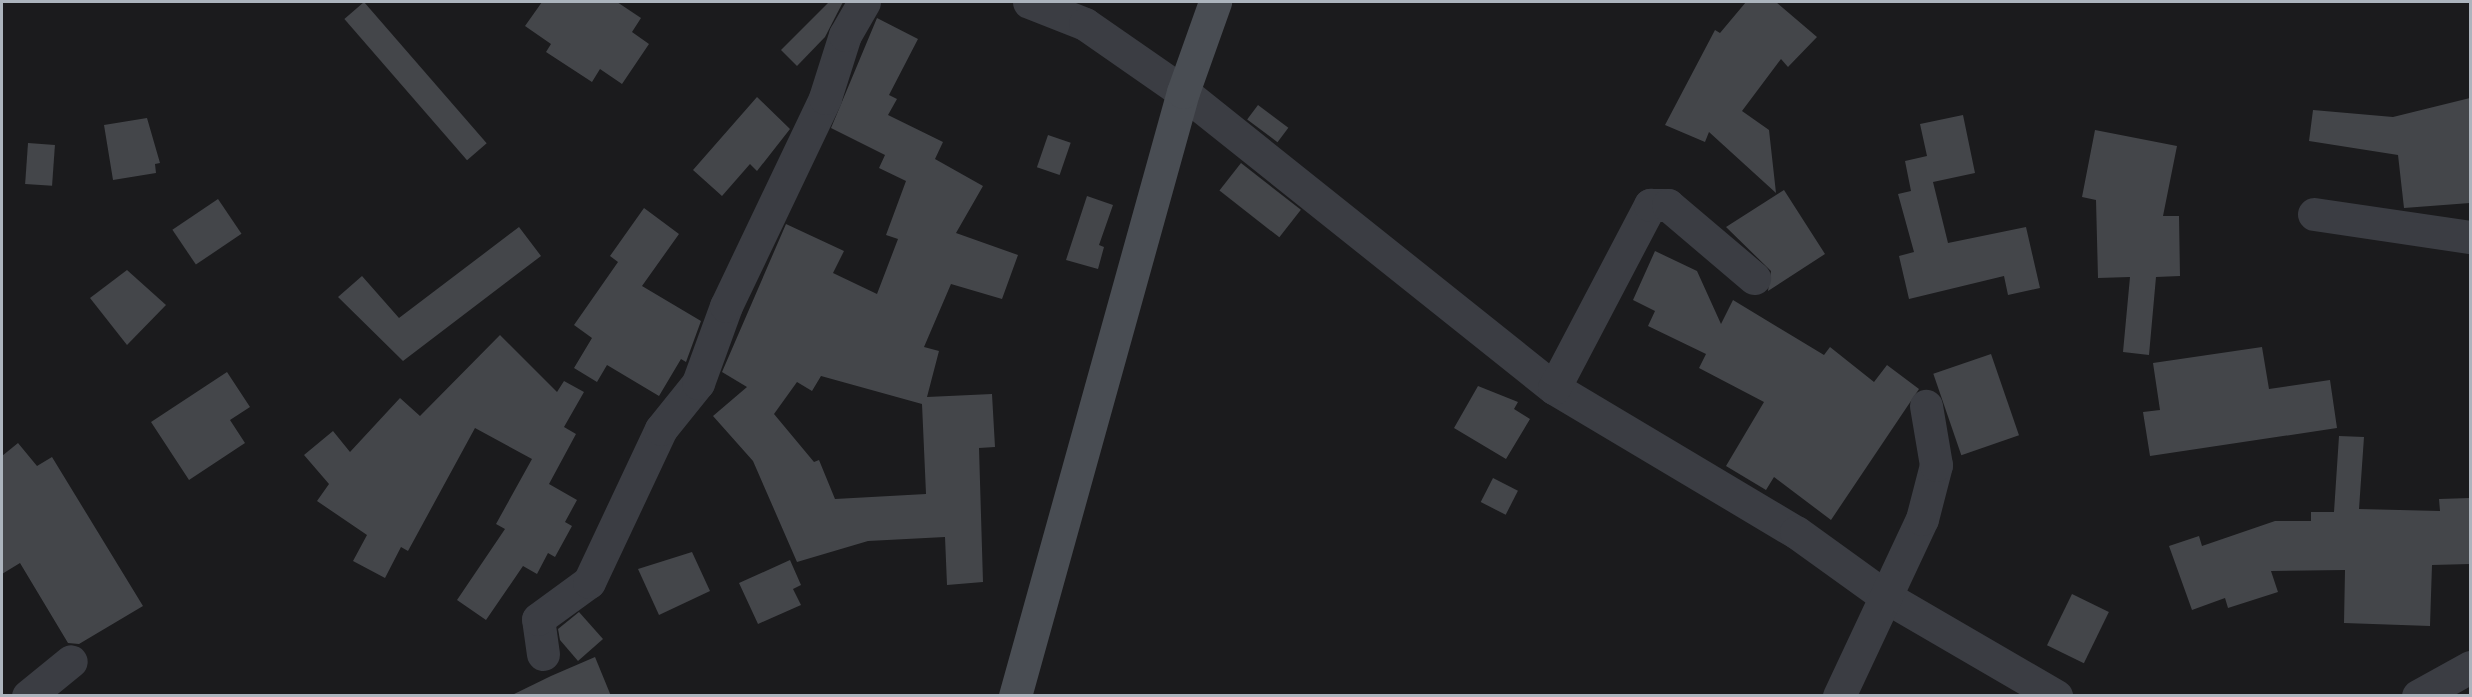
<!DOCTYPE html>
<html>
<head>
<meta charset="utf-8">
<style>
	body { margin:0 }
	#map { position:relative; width:2472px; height:697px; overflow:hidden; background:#1b1b1d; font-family:Cabin,sans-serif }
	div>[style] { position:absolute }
	.building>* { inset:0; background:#44464a; transform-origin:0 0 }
	.street>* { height:33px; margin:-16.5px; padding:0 16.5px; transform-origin:16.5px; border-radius:16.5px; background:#3b3d43 }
	.secondary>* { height:33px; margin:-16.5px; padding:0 16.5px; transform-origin:16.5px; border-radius:16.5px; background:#494d53 }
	span { translate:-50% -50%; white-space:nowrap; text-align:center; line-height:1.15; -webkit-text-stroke:6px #151618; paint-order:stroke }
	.frame { position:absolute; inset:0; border:3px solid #acb4bd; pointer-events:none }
</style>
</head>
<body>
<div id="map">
	<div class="building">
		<i style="left:364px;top:2px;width:187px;height:26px;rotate:49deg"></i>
		<i style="clip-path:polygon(542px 2px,617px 2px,641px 18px,632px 32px,649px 44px,622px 84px,600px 69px,592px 82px,546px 52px,551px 44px,525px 26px)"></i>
		<i style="clip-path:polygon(829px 2px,843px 2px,825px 37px,797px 66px,781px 50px)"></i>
		<i style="clip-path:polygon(1746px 2px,1776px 2px,1817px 37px,1788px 67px,1781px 59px,1742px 111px,1769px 130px,1776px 193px,1709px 132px,1705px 142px,1665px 125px,1715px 30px,1720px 33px)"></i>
		<i style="clip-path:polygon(evenodd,877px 18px,918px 39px,889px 95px,897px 99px,888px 115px,943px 142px,935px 159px,983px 186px,956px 233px,1018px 255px,1002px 299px,951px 284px,924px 347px,939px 351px,927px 397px,992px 394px,995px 447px,979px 448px,983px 582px,947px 585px,945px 537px,868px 541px,797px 562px,753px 461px,713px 416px,747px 387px,722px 372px,786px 224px,844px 251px,833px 273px,877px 294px,898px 239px,886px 235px,906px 181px,879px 168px,885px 155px,831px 128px,877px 18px,821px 376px,922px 404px,926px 494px,835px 499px,819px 460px,814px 462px,774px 414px,797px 382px,812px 391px,821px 376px)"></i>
		<i style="clip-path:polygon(757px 97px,790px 129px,757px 171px,750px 164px,722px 196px,693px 170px)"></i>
		<i style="clip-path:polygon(2470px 98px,2470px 203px,2404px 208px,2398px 155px,2309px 141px,2313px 110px,2393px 117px)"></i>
		<i style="left:1258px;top:105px;width:38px;height:18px;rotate:37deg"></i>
		<i style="clip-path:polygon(1963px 115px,1975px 173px,1933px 182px,1948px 243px,2026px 227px,2040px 288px,2008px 295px,2004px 276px,1909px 299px,1899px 256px,1914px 252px,1898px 194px,1911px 191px,1905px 161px,1927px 156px,1920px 124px)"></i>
		<i style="clip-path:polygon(147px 118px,160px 163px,155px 164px,156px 173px,113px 180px,104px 125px)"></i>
		<i style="clip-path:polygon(2095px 130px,2177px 146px,2163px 216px,2179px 216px,2180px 276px,2156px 277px,2149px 355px,2123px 352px,2130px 277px,2098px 278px,2096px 200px,2082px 197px)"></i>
		<i style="left:1048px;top:135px;width:24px;height:34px;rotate:19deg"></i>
		<i style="left:28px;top:143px;width:27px;height:41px;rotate:4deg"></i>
		<i style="left:1241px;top:163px;width:76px;height:35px;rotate:38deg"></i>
		<i style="clip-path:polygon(1784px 190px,1825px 254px,1768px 291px,1771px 271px,1726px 227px)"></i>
		<i style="clip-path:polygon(1087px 196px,1113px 205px,1099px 245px,1104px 247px,1098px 269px,1066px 260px)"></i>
		<i style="left:218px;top:199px;width:42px;height:55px;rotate:56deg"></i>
		<i style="clip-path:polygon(644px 208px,679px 234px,642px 286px,701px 321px,686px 362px,681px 359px,659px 396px,607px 365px,597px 382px,574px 368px,592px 338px,574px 325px,618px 262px,610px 256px)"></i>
		<i style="clip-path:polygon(519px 227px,541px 256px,403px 361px,338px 297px,362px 276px,399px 318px)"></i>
		<i style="clip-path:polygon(1655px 251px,1697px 271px,1721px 324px,1733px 300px,1824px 355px,1830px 347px,1874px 382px,1887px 365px,1919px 389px,1831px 520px,1774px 477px,1766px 490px,1726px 466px,1764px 402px,1699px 368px,1706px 354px,1648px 326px,1655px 311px,1633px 300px)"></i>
		<i style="clip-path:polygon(127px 270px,166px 305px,127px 345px,90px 298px)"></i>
		<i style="clip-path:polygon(500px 335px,557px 392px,564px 381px,584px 392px,564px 427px,576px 434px,549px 484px,577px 500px,565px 522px,572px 526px,555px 557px,548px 553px,537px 574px,523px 566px,486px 620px,457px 600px,505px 529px,496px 524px,532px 459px,475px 428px,408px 551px,401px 547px,385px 578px,353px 561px,367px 535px,317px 501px,329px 484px,304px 455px,333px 431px,350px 452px,400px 398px,420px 416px)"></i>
		<i style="clip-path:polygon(2262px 347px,2269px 389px,2330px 380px,2337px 428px,2150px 456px,2143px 412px,2160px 410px,2153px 363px)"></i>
		<i style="left:1991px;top:354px;width:86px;height:61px;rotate:71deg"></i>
		<i style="clip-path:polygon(227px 372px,250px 407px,230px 420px,245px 443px,189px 480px,151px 422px)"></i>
		<i style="clip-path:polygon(1478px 386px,1518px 402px,1514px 409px,1530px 419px,1506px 459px,1454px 428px)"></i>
		<i style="clip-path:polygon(2339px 436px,2364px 437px,2359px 509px,2440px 511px,2439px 499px,2470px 498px,2470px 564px,2432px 565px,2430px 626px,2344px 623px,2345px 570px,2271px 571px,2278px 592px,2228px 608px,2225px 598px,2192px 610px,2169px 546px,2199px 536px,2202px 546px,2275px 521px,2311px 521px,2311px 512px,2334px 512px)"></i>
		<i style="clip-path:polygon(18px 443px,37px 466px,52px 457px,143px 606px,79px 644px,68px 643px,20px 563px,2px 574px,2px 456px)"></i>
		<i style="left:1493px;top:478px;width:28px;height:27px;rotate:27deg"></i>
		<i style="clip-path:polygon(692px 552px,710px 591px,659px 615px,638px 569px)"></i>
		<i style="clip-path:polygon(790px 560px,801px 585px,793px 589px,801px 605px,758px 624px,739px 583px)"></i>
		<i style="left:2072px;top:594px;width:41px;height:57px;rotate:26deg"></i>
		<i style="clip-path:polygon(579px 612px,603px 639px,578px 661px,560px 640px,558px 629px)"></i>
		<i style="clip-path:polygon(595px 657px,611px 696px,510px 696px,551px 676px)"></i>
	</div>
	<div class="street">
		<i style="left:1029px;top:2px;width:60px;rotate:21.4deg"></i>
		<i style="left:1085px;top:24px;width:119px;rotate:34.8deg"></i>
		<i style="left:1183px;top:92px;width:475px;rotate:38.6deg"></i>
		<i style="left:1554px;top:388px;width:282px;rotate:30.8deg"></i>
		<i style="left:1796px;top:532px;width:111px;rotate:35.8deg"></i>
		<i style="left:1886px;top:597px;width:197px;rotate:30.2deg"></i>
		<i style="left:2314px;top:214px;width:158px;rotate:8.4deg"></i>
		<i style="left:1554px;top:388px;width:207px;rotate:-62.3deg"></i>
		<i style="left:1650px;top:205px;width:18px"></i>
		<i style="left:1668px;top:205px;width:113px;rotate:40.3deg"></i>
		<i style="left:543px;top:654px;width:35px;rotate:-98deg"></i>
		<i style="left:538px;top:619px;width:63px;rotate:-36deg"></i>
		<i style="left:589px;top:582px;width:169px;rotate:-64.8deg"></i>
		<i style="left:661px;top:429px;width:59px;rotate:-51.2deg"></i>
		<i style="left:698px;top:383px;width:82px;rotate:-70deg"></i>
		<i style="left:726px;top:306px;width:230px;rotate:-64.5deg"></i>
		<i style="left:825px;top:98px;width:66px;rotate:-72.4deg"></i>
		<i style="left:845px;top:35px;width:38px;rotate:-60deg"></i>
		<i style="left:28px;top:696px;width:55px;rotate:-39.1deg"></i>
		<i style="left:1839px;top:696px;width:195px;rotate:-64.9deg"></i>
		<i style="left:1922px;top:519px;width:56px;rotate:-75.5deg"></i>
		<i style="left:1936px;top:465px;width:60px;rotate:-99.6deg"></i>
		<i style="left:2418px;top:696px;width:60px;rotate:-29.1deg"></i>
	</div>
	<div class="secondary">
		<i style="left:1015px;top:696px;width:627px;rotate:-74.46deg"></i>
		<i style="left:1183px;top:92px;width:96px;rotate:-70.4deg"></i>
	</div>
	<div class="frame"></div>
</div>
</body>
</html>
